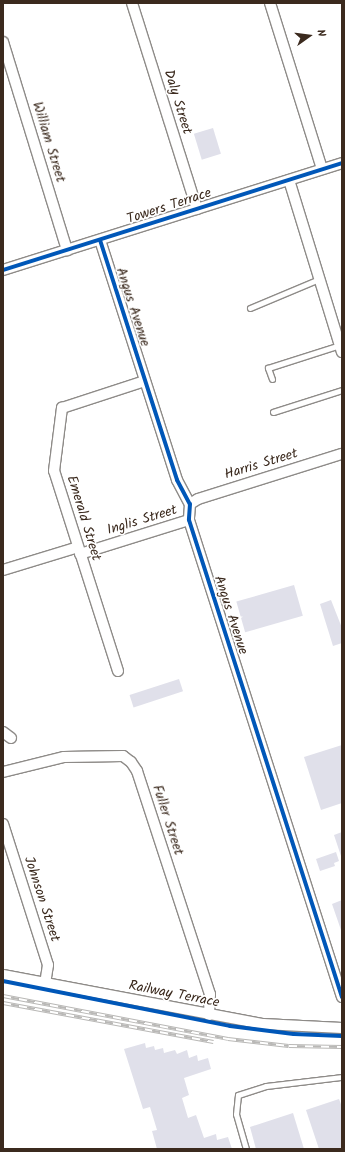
<!DOCTYPE html>
<html>
<head>
<meta charset="utf-8">
<style>
	body { margin:0 }
	#map { position:relative; width:345px; height:1152px; overflow:hidden; background:#fff; font-family:Kalam,sans-serif }
	div>[style] { position:absolute }
	.building>* { inset:0; background:#e0e0ea; transform-origin:0 0 }
	.roads { filter:drop-shadow(1px 0 #8e8b88) drop-shadow(-1px 0 #8e8b88) drop-shadow(0 1px #8e8b88) drop-shadow(0 -1px #8e8b88) }
	.service>* { height:5px; margin:-2.5px; padding:0 2.5px; transform-origin:2.5px; border-radius:2.5px; background:#fff }
	.minor>* { height:10px; margin:-5px; padding:0 5px; transform-origin:5px; border-radius:5px; background:#fff }
	.rail>* { height:4px; margin-top:-2px; transform-origin:0; background:repeating-linear-gradient(90deg,#fff 0 8px,#b9b8b6 0 16px); box-sizing:border-box; border-block:1px solid #b9b8b6 }
	.cycleway>* { height:4px; margin:-2px; padding:0 2px; transform-origin:2px; border-radius:2px; background:#0057b8 }
	span { translate:-50% -50%; white-space:nowrap; text-align:center; line-height:1.15; -webkit-text-stroke:3.5px #fff; paint-order:stroke }
	.street-label { font-size:14px; color:#3b2a1e }
	.frame { position:absolute; inset:0; border:4px solid #3b2a1e; pointer-events:none }
	.north { position:absolute; left:289px; top:16px; width:40px; height:40px; -webkit-text-stroke:3px #fff; paint-order:stroke; rotate:76deg; font-size:11px; font-weight:700; line-height:16px; text-align:center; color:#3b2a1e }
	.north::after { content:''; display:block; margin:auto; width:14px; height:18px; background:#3b2a1e; clip-path:polygon(50% 0,100% 100%,50% 72%,0 100%) }
</style>
</head>
<body>
<div id="map">
	<div class="building">
		<i style="left:213px;top:128px;width:27px;height:20px;rotate:73deg"></i>
		<i style="left:294px;top:585px;width:32px;height:60px;rotate:74deg"></i>
		<i style="clip-path:polygon(331px 600px,342px 628px,342px 643px,333px 646px,320px 604px)"></i>
		<i style="left:179px;top:679px;width:13px;height:52px;rotate:72deg"></i>
		<i style="clip-path:polygon(342px 745px,342px 803px,321px 810px,304px 757px)"></i>
		<i style="clip-path:polygon(342px 832px,342px 855px,341px 856px,334px 835px)"></i>
		<i style="clip-path:polygon(336px 852px,339px 861px,334px 863px,335px 866px,320px 871px,316px 859px)"></i>
		<i style="clip-path:polygon(342px 900px,342px 930px,341px 930px,332px 904px)"></i>
		<i style="clip-path:polygon(145px 1043px,146px 1048px,154px 1046px,155px 1050px,163px 1048px,164px 1053px,175px 1050px,177px 1054px,187px 1050px,189px 1058px,197px 1055px,198px 1061px,208px 1058px,211px 1069px,184px 1078px,189px 1095px,182px 1098px,188px 1118px,196px 1115px,204px 1138px,216px 1134px,217px 1140px,228px 1137px,232px 1149px,157px 1149px,152px 1131px,157px 1130px,150px 1107px,143px 1109px,124px 1049px)"></i>
		<i style="clip-path:polygon(339px 1099px,342px 1107px,342px 1149px,319px 1149px,306px 1110px)"></i>
		<i style="clip-path:polygon(293px 1113px,304px 1149px,256px 1149px,250px 1127px)"></i>
	</div>
	<div class="roads">
		<div class="service">
			<i style="left:250px;top:308px;width:75px;rotate:-22.8deg"></i>
			<i style="left:272px;top:379px;width:12px;rotate:-110deg"></i>
			<i style="left:268px;top:368px;width:76px;rotate:-17.7deg"></i>
			<i style="left:273px;top:412px;width:72px;rotate:-17.7deg"></i>
			<i style="left:246px;top:1149px;width:36px;rotate:-106deg"></i>
			<i style="left:236px;top:1114px;width:19px;rotate:-84deg"></i>
			<i style="left:238px;top:1095px;width:29px;rotate:-18deg"></i>
			<i style="left:266px;top:1086px;width:77px;rotate:-6.8deg"></i>
		</div>
		<div class="minor">
			<i style="left:132px;top:3px;width:216px;rotate:72.5deg"></i>
			<i style="left:270px;top:3px;width:174px;rotate:72.6deg"></i>
			<i style="left:3px;top:42px;width:218px;rotate:72.9deg"></i>
			<i style="left:289px;top:180px;width:180px;rotate:72.9deg"></i>
			<i style="left:100px;top:240px;width:252px;rotate:72.2deg"></i>
			<i style="left:177px;top:480px;width:27px;rotate:62deg"></i>
			<i style="left:190px;top:504px;width:16px;rotate:94deg"></i>
			<i style="left:189px;top:520px;width:501px;rotate:72.22deg"></i>
			<i style="left:3px;top:270px;width:355px;rotate:-17.5deg"></i>
			<i style="left:190px;top:504px;width:9px;rotate:-32deg"></i>
			<i style="left:198px;top:499px;width:151px;rotate:-17.4deg"></i>
			<i style="left:80px;top:554px;width:114px;rotate:-17.3deg"></i>
			<i style="left:3px;top:570px;width:78px;rotate:-17deg"></i>
			<i style="left:118px;top:671px;width:210px;rotate:-107.7deg"></i>
			<i style="left:54px;top:471px;width:64px;rotate:-82.8deg"></i>
			<i style="left:62px;top:408px;width:87px;rotate:-18deg"></i>
			<i style="left:3px;top:732px;width:10px;rotate:37deg"></i>
			<i style="left:3px;top:772px;width:63px;rotate:-13.8deg"></i>
			<i style="left:64px;top:757px;width:59px;rotate:-1deg"></i>
			<i style="left:123px;top:756px;width:10px;rotate:37deg"></i>
			<i style="left:131px;top:762px;width:11px;rotate:56deg"></i>
			<i style="left:137px;top:771px;width:235px;rotate:71.9deg"></i>
			<i style="left:210px;top:994px;width:21px;rotate:93deg"></i>
			<i style="left:3px;top:824px;width:148px;rotate:72.3deg"></i>
			<i style="left:48px;top:965px;width:18px;rotate:99deg"></i>
			<i style="left:3px;top:975px;width:265px;rotate:10.7deg"></i>
			<i style="left:263px;top:1024px;width:79px;rotate:2.9deg"></i>
		</div>
	</div>
	<div class="rail">
		<i style="left:3px;top:996px;width:229px;rotate:10.8deg"></i>
		<i style="left:228px;top:1039px;width:61px;rotate:6.5deg"></i>
		<i style="left:289px;top:1046px;width:53px;rotate:1.1deg"></i>
		<i style="left:3px;top:1003px;width:214px;rotate:10.5deg"></i>
	</div>
	<div class="cycleway">
		<i style="left:100px;top:240px;width:252px;rotate:72.2deg"></i>
		<i style="left:177px;top:480px;width:27px;rotate:62deg"></i>
		<i style="left:190px;top:504px;width:16px;rotate:94deg"></i>
		<i style="left:189px;top:520px;width:501px;rotate:72.22deg"></i>
		<i style="left:3px;top:270px;width:355px;rotate:-17.5deg"></i>
		<i style="left:3px;top:981px;width:231px;rotate:11.2deg"></i>
		<i style="left:230px;top:1026px;width:64px;rotate:7.1deg"></i>
		<i style="left:294px;top:1034px;width:48px;rotate:2.4deg"></i>
	</div>
	<div class="street-label">
		<span style="left:178px;top:102px;rotate:73deg">Daly Street</span>
		<span style="left:49px;top:142px;rotate:73deg">William Street</span>
		<span style="left:169px;top:206px;rotate:-18deg">Towers Terrace</span>
		<span style="left:133px;top:307px;rotate:72deg">Angus Avenue</span>
		<span style="left:261px;top:464px;rotate:-17deg">Harris Street</span>
		<span style="left:84px;top:518px;rotate:73deg">Emerald Street</span>
		<span style="left:142px;top:520px;rotate:-17deg">Inglis Street</span>
		<span style="left:231px;top:615px;rotate:72deg">Angus Avenue</span>
		<span style="left:168px;top:820px;rotate:72deg">Fuller Street</span>
		<span style="left:42px;top:899px;rotate:72deg">Johnson Street</span>
		<span style="left:174px;top:994px;rotate:11deg">Railway Terrace</span>
	</div>
	<div class="frame"></div>
	<div class="north">N</div>
</div>
</body>
</html>
